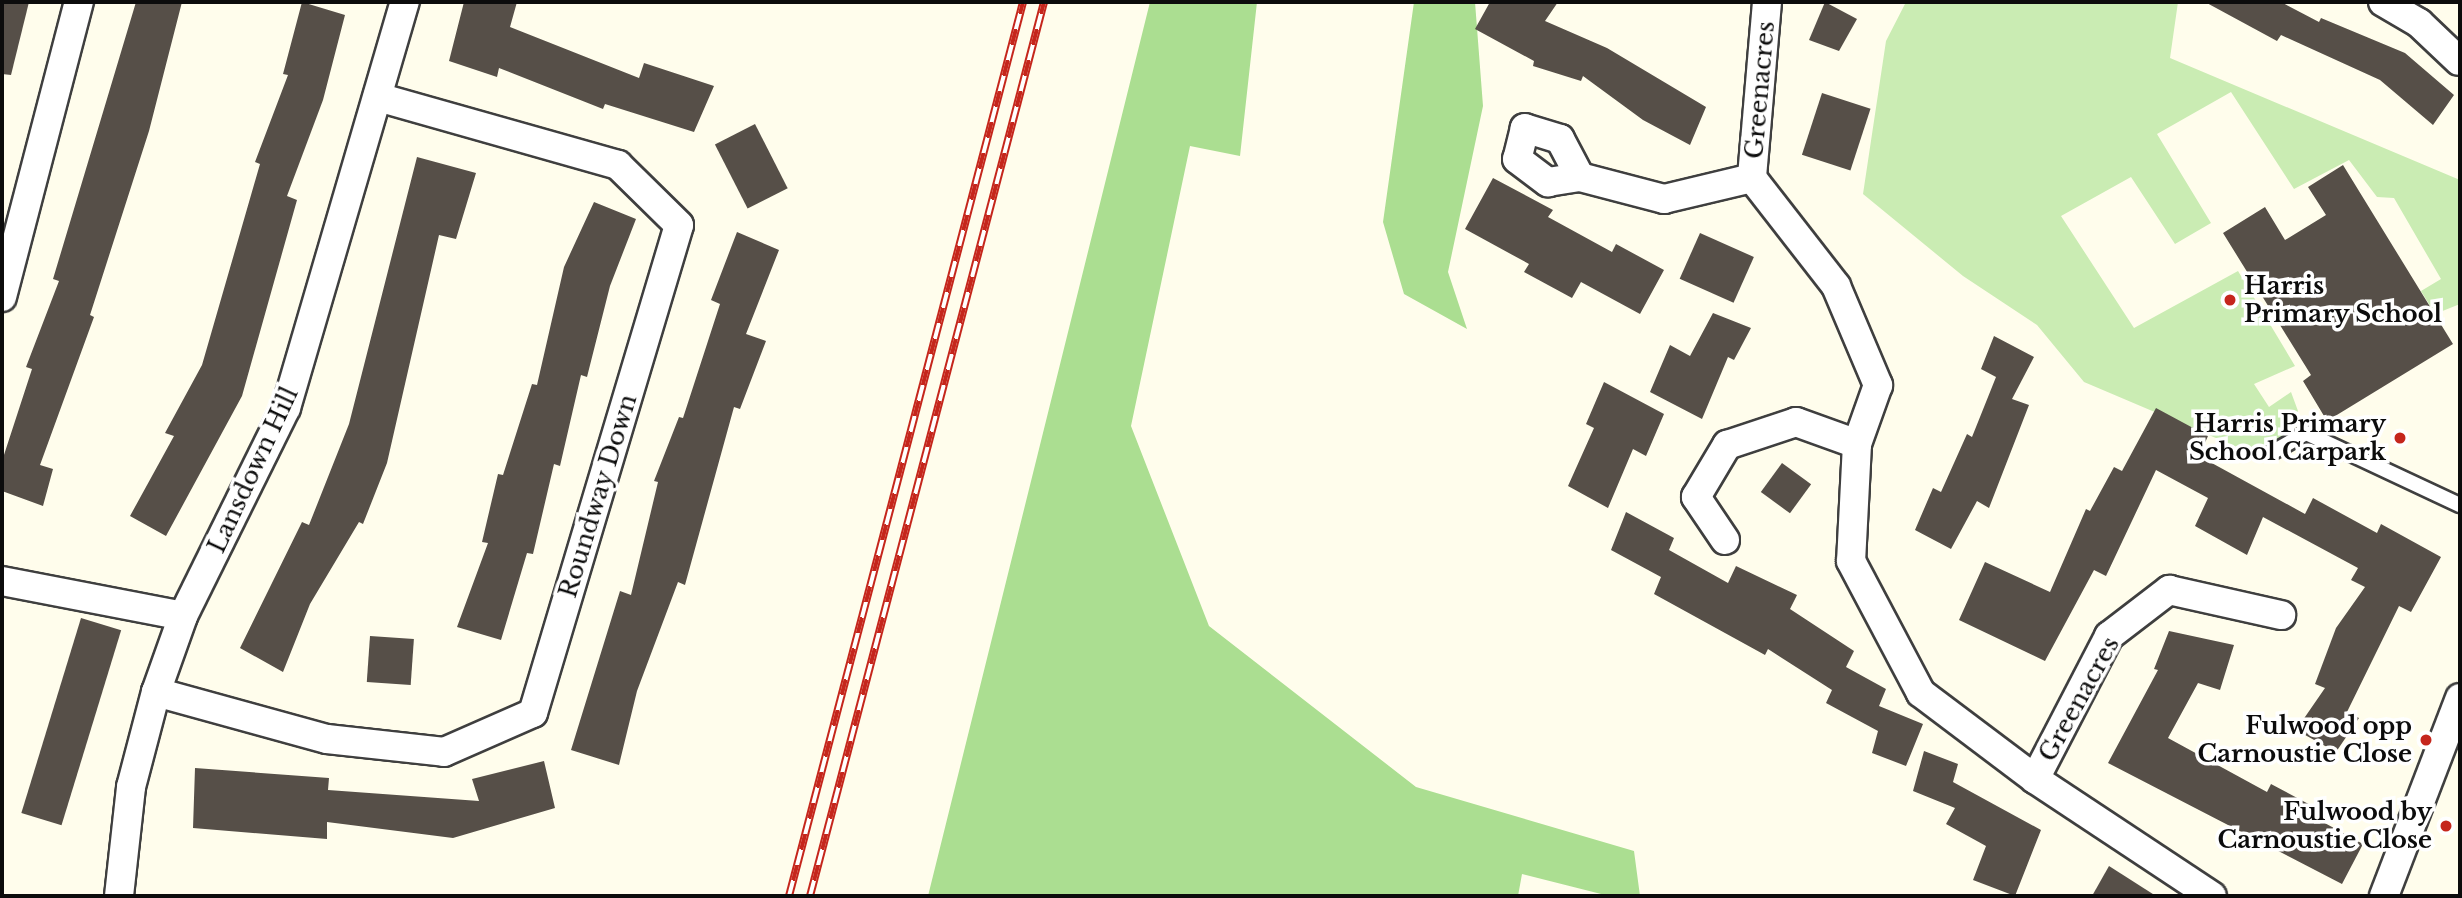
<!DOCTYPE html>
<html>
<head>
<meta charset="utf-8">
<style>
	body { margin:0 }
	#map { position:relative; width:2462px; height:898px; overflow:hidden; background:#fffdec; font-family:"Libre Baskerville",serif }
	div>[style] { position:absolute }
	.green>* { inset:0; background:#caecb3 }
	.forest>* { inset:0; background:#abde91 }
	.building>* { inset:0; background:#564f48; transform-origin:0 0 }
	.roads { filter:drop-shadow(2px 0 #3f3f3f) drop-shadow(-2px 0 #3f3f3f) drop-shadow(0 2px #3f3f3f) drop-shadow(0 -2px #3f3f3f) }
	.service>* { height:14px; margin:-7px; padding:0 7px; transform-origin:7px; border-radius:7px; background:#fff }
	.minor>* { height:28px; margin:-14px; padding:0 14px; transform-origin:14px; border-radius:14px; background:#fff }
	.rail>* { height:8px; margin-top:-4px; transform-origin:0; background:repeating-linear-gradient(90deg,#fff 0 16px,#c5261c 0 32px); box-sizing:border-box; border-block:2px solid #c5261c }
	.dots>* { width:19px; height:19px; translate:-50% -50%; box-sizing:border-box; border:4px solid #fff; border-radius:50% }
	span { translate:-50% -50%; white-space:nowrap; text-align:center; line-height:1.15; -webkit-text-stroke:7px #fff; paint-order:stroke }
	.street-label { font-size:24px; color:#0c0c0c }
	.poi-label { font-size:24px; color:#0c0c0c; font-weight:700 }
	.left { translate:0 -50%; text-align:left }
	.right { translate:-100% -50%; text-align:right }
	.frame { position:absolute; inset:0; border:4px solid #0c0c0c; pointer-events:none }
</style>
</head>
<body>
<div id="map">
	<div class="green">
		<i style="clip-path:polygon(1906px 2px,2178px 2px,2170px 58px,2460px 180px,2460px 304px,2435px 314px,2421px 291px,2441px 279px,2394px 198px,2377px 197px,2349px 160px,2294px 189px,2231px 92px,2157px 134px,2211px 223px,2175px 244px,2131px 177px,2061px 216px,2134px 328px,2238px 271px,2295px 366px,2254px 384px,2269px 407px,2291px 392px,2298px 411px,2290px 432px,2263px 447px,2270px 461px,2084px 382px,2037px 325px,1963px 276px,1863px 194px,1886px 41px)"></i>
	</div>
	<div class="forest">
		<i style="clip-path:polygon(1150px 2px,1257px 2px,1240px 156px,1190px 146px,1131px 426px,1209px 626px,1416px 787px,1634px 851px,1640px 896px,1609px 896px,1522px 874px,1518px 896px,928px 896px)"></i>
		<i style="clip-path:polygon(1414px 2px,1475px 2px,1483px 106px,1448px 272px,1467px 329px,1404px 294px,1383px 222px)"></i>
	</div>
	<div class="building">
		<i style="clip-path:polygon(2px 2px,29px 2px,11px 75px,2px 74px)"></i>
		<i style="clip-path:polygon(136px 2px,182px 2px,149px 131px,90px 315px,94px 317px,40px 465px,53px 469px,43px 506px,2px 491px,2px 461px,32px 369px,26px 367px,59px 281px,53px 279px)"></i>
		<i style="clip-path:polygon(302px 2px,345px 15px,323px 100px,287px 196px,297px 200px,242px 396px,166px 536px,130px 516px,174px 436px,165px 433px,202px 365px,260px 164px,255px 162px,288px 75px,283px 74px)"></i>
		<i style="clip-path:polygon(464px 2px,517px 2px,510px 27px,639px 78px,644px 63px,714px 86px,694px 132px,605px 104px,603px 109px,499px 68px,497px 77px,449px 61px)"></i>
		<i style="clip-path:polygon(1490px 2px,1558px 2px,1545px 21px,1607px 48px,1706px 107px,1690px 145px,1643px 120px,1583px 76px,1581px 81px,1533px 66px,1534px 61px,1475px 29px)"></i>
		<i style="clip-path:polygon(1825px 2px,1857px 19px,1839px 51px,1809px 40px)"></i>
		<i style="clip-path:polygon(2205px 2px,2281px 2px,2319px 22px,2321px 18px,2405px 53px,2454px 95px,2433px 125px,2380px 80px,2281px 35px,2277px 41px)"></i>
		<i style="left:1822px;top:93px;width:51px;height:65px;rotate:18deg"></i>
		<i style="left:755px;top:124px;width:72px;height:45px;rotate:63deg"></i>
		<i style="clip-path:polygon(417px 157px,476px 173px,456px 239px,439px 235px,387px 463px,363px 524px,359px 522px,310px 604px,283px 672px,240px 648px,302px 522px,309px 525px,349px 424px)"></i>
		<i style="clip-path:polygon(2343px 165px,2453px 344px,2327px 421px,2303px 381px,2311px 375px,2223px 233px,2265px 207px,2285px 240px,2326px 215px,2308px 187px)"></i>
		<i style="clip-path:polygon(1493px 178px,1553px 210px,1548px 217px,1612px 252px,1616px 244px,1664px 270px,1640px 314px,1581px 282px,1572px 298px,1524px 272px,1529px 264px,1465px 229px)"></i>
		<i style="clip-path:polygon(594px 202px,636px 219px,610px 286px,587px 377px,581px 375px,560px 466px,554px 464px,533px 554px,527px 553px,501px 640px,457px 627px,488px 543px,482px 542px,498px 474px,503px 475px,532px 384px,537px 385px,564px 267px)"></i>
		<i style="clip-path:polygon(737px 232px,779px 250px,746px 334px,766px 341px,740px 409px,734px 407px,685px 585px,678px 582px,637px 691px,619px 765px,571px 750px,620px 591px,631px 595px,658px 482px,654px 481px,679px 417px,683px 418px,720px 304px,711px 300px)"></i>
		<i style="left:1700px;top:233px;width:59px;height:50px;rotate:24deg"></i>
		<i style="clip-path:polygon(1713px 313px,1751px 328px,1734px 360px,1728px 357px,1702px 419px,1650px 392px,1670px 345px,1690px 356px)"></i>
		<i style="clip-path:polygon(1994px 336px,2034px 357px,2012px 399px,2029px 405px,1989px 508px,1977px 501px,1951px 549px,1915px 530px,1933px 488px,1941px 492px,1967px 434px,1972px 437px,1996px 377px,1981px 369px)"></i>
		<i style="clip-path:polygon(1604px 382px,1664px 414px,1646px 456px,1633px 449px,1608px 508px,1568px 486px,1594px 428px,1586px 424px)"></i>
		<i style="clip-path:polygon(2156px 408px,2208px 436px,2199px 456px,2305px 514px,2313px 498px,2377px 533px,2381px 524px,2441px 557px,2411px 612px,2399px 606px,2347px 712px,2359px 718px,2336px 752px,2296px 730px,2325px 688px,2315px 684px,2336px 628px,2365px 587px,2351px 580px,2358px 568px,2263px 517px,2247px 555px,2195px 526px,2208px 498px,2156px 470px,2106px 576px,2094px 570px,2045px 661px,1959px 620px,1985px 562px,2050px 592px,2086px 509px,2090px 511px,2114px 467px,2122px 471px)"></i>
		<i style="left:1782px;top:463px;width:36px;height:36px;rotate:36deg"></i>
		<i style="clip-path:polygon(1626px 512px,1674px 538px,1669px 550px,1728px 583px,1736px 566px,1797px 595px,1790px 609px,1854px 651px,1846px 667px,1886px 689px,1879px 706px,1923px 724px,1906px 766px,1872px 753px,1878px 731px,1826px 703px,1832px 690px,1768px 649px,1765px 655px,1654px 594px,1661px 577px,1611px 550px)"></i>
		<i style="left:81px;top:618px;width:42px;height:204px;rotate:17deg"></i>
		<i style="clip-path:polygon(2169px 631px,2234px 645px,2220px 690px,2198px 683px,2168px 738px,2267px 792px,2271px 784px,2316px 808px,2312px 816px,2363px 844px,2342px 884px,2108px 763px,2158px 670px,2154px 669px)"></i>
		<i style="left:370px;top:636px;width:44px;height:46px;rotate:4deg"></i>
		<i style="clip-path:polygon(1924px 751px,1958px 764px,1953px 782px,2041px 830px,2015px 896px,1973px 880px,1986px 846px,1946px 824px,1955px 808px,1913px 791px)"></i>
		<i style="clip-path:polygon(544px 761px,555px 808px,453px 838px,327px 822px,327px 839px,193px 828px,195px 768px,329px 778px,328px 790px,479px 801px,472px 779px)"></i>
		<i style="clip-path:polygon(2109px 866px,2156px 896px,2092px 896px)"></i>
	</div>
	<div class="roads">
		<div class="service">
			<i style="left:2273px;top:452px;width:38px;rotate:-30deg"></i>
			<i style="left:2306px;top:433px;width:170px;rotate:25.1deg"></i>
		</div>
		<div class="minor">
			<i style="left:1767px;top:2px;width:177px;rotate:94.9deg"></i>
			<i style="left:1752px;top:178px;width:137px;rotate:52.1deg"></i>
			<i style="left:1836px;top:286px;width:108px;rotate:67deg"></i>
			<i style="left:1878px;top:385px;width:63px;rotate:109.6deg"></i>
			<i style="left:1857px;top:444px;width:117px;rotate:92.9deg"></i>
			<i style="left:1851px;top:561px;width:149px;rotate:62.1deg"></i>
			<i style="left:1921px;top:693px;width:143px;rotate:37deg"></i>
			<i style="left:2035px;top:779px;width:212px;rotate:33.5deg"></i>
			<i style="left:2383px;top:2px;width:42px;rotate:30.3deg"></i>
			<i style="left:2419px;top:23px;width:55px;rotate:43.5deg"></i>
			<i style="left:1580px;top:177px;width:43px;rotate:-117.8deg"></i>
			<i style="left:1560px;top:139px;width:37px;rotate:-163deg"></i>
			<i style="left:1525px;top:128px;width:32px;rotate:104deg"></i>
			<i style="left:1517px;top:159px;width:39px;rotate:37deg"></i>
			<i style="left:1548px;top:182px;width:32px;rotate:-9deg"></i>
			<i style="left:1580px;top:177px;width:87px;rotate:14.7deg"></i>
			<i style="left:1664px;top:199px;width:90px;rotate:-13.4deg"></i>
			<i style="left:2px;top:297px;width:305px;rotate:-75.4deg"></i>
			<i style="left:1725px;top:540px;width:52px;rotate:-124deg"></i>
			<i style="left:1696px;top:497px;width:61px;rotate:-59.2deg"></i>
			<i style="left:1727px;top:445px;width:73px;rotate:-18.4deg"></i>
			<i style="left:1796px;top:422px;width:65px;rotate:19.8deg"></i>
			<i style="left:2px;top:581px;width:184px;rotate:10.9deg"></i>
			<i style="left:156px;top:692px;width:177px;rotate:15.4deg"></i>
			<i style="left:327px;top:739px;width:118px;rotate:6.3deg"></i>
			<i style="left:444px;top:752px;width:97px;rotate:-23.7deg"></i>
			<i style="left:533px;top:713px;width:509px;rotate:-73.34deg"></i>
			<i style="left:679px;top:225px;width:86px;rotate:-135.5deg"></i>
			<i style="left:618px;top:165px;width:250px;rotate:-164.2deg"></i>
			<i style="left:2035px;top:779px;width:161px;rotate:-62.6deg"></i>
			<i style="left:2109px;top:636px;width:76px;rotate:-37.5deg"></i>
			<i style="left:2169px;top:590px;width:115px;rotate:12.6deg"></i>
			<i style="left:119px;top:896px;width:110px;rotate:-83.7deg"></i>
			<i style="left:131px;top:787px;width:98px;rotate:-75.3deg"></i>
			<i style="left:156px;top:692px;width:81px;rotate:-70.4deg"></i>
			<i style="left:183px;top:616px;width:232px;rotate:-63.7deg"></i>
			<i style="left:286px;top:408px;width:423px;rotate:-73.7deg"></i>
			<i style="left:2384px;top:896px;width:212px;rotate:-69deg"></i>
		</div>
	</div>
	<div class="rail">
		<i style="left:789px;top:896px;width:924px;rotate:-75.33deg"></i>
		<i style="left:810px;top:896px;width:924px;rotate:-75.33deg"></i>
	</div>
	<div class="dots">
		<i style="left:2230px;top:300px;background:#c5261c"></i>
		<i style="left:2400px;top:438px;background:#c5261c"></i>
		<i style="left:2426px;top:740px;background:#c5261c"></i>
		<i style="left:2446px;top:826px;background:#c5261c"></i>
	</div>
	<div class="street-label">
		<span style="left:1760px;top:90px;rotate:-85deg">Greenacres</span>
		<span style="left:253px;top:470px;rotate:-65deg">Lansdown Hill</span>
		<span style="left:598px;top:496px;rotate:-73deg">Roundway Down</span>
		<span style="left:2079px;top:699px;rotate:-61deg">Greenacres</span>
	</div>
	<div class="poi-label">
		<span class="left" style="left:2244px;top:300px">Harris<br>Primary School</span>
		<span class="right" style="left:2386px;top:438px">Harris Primary<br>School Carpark</span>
		<span class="right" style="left:2412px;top:740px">Fulwood opp<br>Carnoustie Close</span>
		<span class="right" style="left:2432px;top:826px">Fulwood by<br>Carnoustie Close</span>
	</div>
	<div class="frame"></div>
</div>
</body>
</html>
